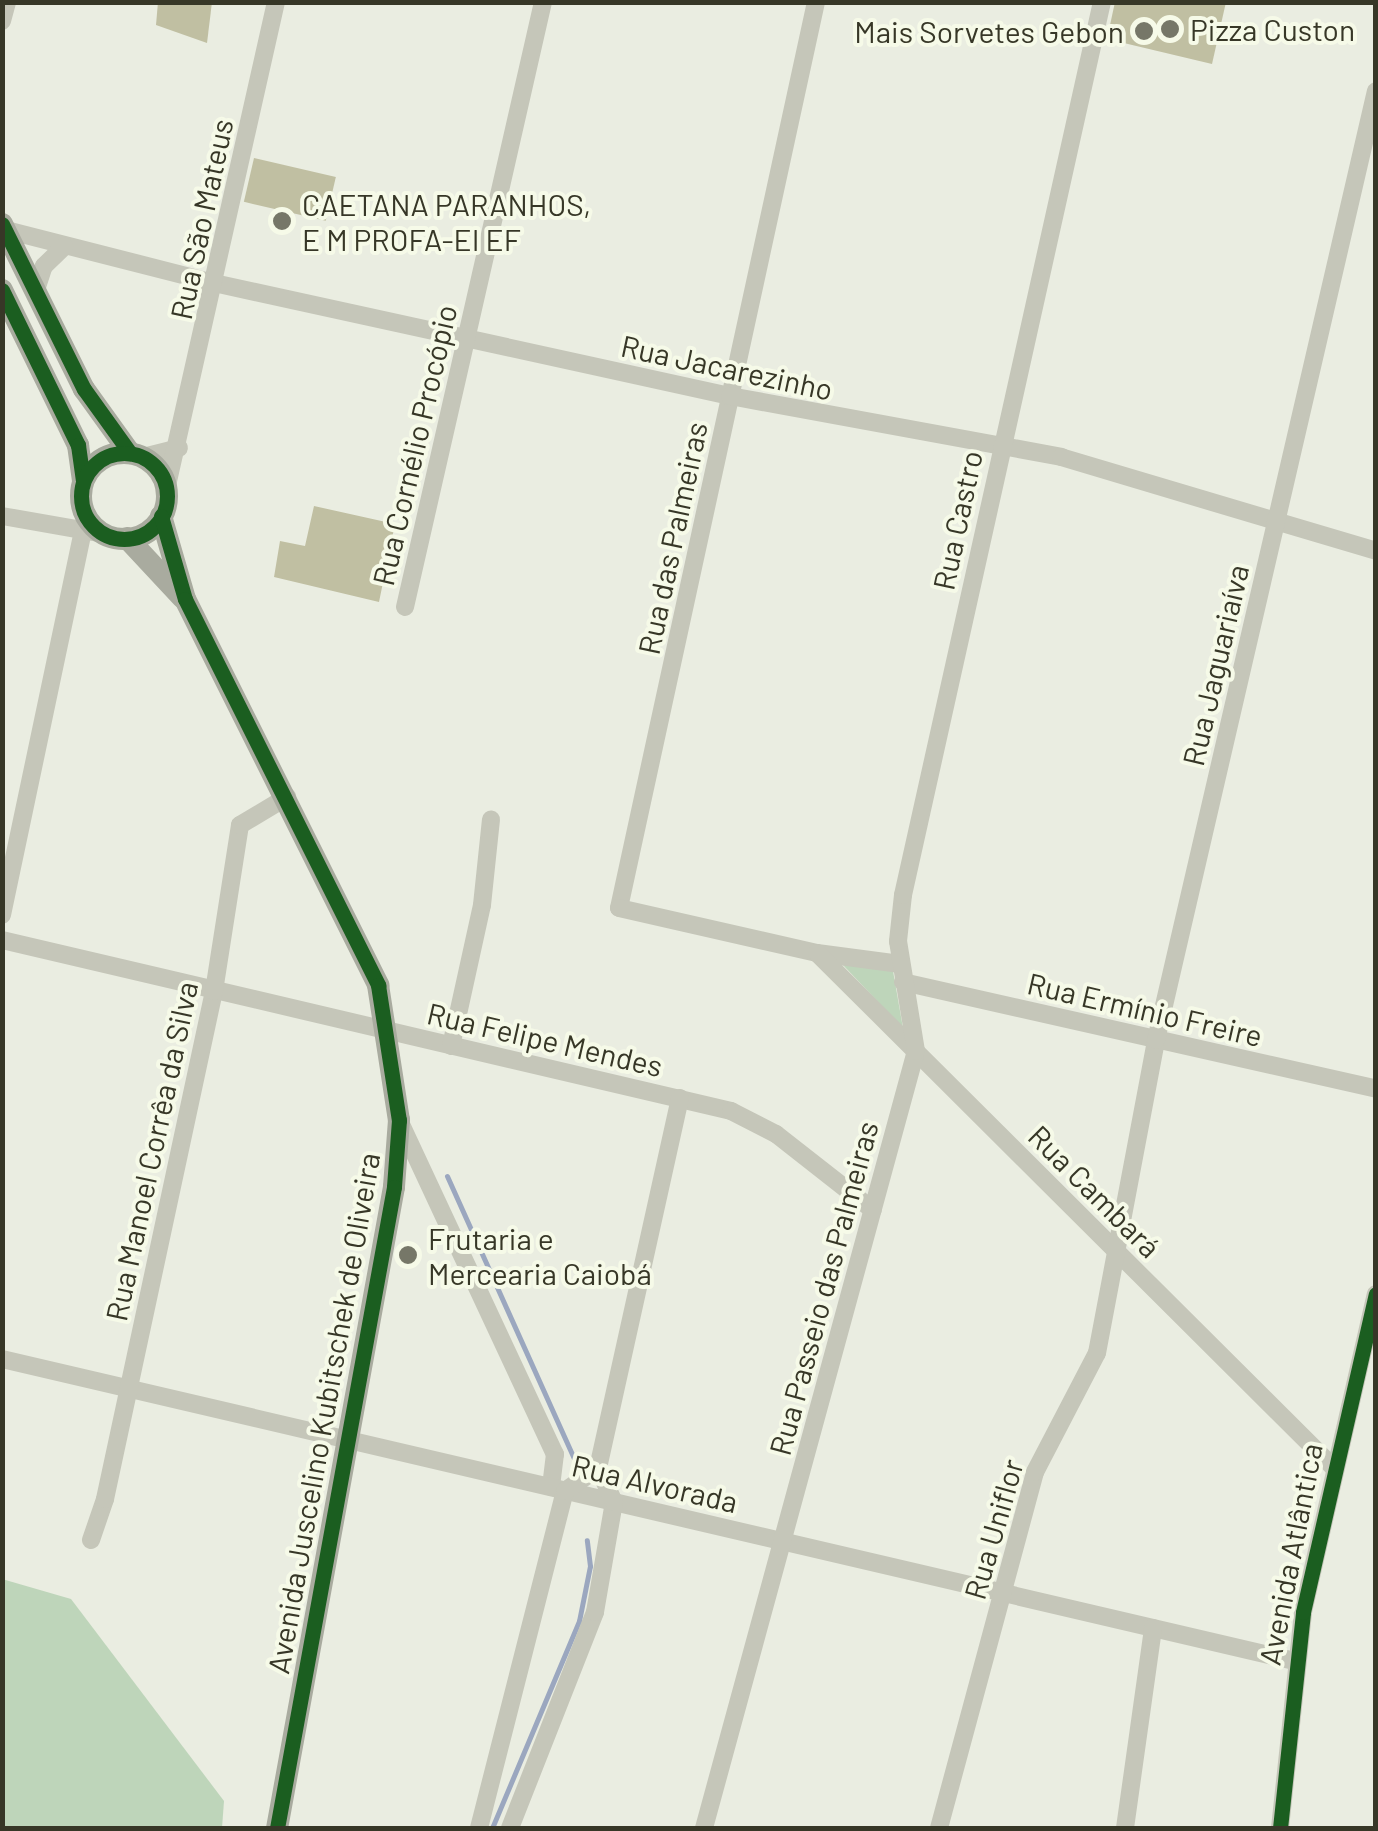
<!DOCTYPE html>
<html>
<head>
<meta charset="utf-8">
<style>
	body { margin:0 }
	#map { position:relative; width:1378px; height:1831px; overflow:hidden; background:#eaede1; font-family:Barlow,sans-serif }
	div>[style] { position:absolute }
	.green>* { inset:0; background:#bed5ba }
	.stream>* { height:5px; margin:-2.5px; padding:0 2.5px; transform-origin:2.5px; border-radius:2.5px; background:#9ba7bf }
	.building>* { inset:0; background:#c0bfa2; transform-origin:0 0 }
	.minor>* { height:18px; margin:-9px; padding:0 9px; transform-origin:9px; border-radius:9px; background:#c5c6b9 }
	.major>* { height:22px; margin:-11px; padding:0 11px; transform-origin:11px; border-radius:11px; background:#a9ab9f }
	.major>.ring { margin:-11px; padding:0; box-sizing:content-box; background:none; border:22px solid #a9ab9f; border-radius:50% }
	.cycleway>* { height:15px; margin:-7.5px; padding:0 7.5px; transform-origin:7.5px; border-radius:7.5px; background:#1b5e20 }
	.cycleway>.ring { margin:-7.5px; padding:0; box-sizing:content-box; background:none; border:15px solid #1b5e20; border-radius:50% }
	.dots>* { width:28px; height:28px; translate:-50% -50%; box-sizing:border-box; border:5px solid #f6fae8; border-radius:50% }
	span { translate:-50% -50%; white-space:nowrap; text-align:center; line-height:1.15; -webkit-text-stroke:8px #f6fae8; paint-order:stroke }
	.poi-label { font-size:30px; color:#373727 }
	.left { translate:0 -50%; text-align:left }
	.right { translate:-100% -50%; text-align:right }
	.street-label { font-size:30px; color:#373727 }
	.frame { position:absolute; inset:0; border:5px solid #373727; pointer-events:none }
</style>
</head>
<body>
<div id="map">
	<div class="green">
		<i style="clip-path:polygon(842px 964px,893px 971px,903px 1028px)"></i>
		<i style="clip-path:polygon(2px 1579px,71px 1599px,224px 1801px,222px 1828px,3px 1828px)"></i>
	</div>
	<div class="stream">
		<i style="left:447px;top:1176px;width:309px;rotate:65.8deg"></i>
		<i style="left:492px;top:1828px;width:225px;rotate:-67.2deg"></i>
		<i style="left:579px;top:1621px;width:56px;rotate:-78.7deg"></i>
		<i style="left:590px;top:1566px;width:26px;rotate:-97deg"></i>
	</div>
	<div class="building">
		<i style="clip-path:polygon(158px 2px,212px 2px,207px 43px,156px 25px)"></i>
		<i style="clip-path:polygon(1115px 2px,1226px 2px,1212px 64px,1107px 39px)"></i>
		<i style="left:254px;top:158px;width:84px;height:45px;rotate:13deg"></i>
		<i style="clip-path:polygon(314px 506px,395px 524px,379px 602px,274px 577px,280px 541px,305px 546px)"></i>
	</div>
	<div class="minor">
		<i style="left:816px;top:2px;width:927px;rotate:102.27deg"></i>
		<i style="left:619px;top:908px;width:203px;rotate:12.8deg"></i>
		<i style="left:817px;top:953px;width:84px;rotate:7.5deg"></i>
		<i style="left:2px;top:21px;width:20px;rotate:-75deg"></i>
		<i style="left:6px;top:230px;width:215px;rotate:14.3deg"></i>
		<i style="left:214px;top:283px;width:528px;rotate:12.35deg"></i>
		<i style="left:730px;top:396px;width:337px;rotate:10.4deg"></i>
		<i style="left:1061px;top:457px;width:329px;rotate:16.6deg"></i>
		<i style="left:36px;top:290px;width:25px;rotate:-72deg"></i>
		<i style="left:44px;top:266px;width:28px;rotate:-44deg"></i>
		<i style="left:143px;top:457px;width:37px;rotate:-14deg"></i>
		<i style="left:166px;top:490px;width:500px;rotate:-77.3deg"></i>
		<i style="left:2px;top:516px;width:105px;rotate:9.9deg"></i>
		<i style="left:405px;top:607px;width:621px;rotate:-77.15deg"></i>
		<i style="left:2px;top:915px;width:407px;rotate:-78.1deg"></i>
		<i style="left:2px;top:940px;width:749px;rotate:13.2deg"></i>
		<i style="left:731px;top:1111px;width:51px;rotate:27.1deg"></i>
		<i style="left:776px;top:1134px;width:123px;rotate:38.1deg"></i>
		<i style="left:817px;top:953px;width:731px;rotate:44.89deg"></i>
		<i style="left:903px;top:982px;width:485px;rotate:12.7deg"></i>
		<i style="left:451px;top:1046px;width:144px;rotate:-77.6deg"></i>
		<i style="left:482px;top:905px;width:86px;rotate:-84deg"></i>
		<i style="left:399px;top:1120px;width:369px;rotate:65deg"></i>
		<i style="left:555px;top:1454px;width:33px;rotate:97deg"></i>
		<i style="left:2px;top:1359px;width:1328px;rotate:13.15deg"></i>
		<i style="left:91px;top:1540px;width:43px;rotate:-71.1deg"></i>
		<i style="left:105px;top:1499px;width:520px;rotate:-77.89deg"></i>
		<i style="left:214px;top:991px;width:168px;rotate:-81.1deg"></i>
		<i style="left:240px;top:825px;width:55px;rotate:-30.8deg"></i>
		<i style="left:479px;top:1828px;width:348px;rotate:-75.7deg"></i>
		<i style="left:565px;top:1491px;width:40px;rotate:-34.9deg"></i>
		<i style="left:510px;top:1828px;width:232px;rotate:-68.5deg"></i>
		<i style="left:595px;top:1612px;width:112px;rotate:-80.2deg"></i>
		<i style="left:614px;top:1502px;width:38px;rotate:-115deg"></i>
		<i style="left:598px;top:1468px;width:379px;rotate:-77.5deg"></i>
		<i style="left:704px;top:1828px;width:805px;rotate:-74.74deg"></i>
		<i style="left:916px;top:1051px;width:111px;rotate:-99.3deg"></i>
		<i style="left:898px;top:941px;width:46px;rotate:-83.8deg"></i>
		<i style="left:903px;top:895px;width:915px;rotate:-77.44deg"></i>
		<i style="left:939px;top:1828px;width:369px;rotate:-74.9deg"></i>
		<i style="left:1035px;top:1472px;width:134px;rotate:-62.5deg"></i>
		<i style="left:1097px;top:1353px;width:319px;rotate:-79.3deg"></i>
		<i style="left:1156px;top:1040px;width:974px;rotate:-76.95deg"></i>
		<i style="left:1125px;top:1828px;width:202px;rotate:-82deg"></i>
		<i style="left:1280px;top:1828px;width:217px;rotate:-83.9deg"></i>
		<i style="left:1303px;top:1612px;width:326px;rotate:-77.1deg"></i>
	</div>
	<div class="major">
		<i style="left:2px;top:224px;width:184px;rotate:63.6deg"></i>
		<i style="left:84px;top:389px;width:79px;rotate:54.3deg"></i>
		<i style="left:2px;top:290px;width:173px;rotate:63.9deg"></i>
		<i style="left:78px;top:445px;width:35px;rotate:82deg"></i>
		<i class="ring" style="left:81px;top:453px;width:64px;height:64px"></i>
		<i style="left:161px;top:516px;width:86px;rotate:73.9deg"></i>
		<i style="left:185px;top:599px;width:432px;rotate:63.4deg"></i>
		<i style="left:378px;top:985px;width:137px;rotate:81.2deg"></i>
		<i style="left:399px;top:1120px;width:67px;rotate:94.3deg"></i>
		<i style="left:394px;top:1187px;width:652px;rotate:100.34deg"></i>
		<i style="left:127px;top:538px;width:81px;rotate:47deg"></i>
	</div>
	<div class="cycleway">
		<i style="left:2px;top:224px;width:184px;rotate:63.6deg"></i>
		<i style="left:84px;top:389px;width:79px;rotate:54.3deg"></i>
		<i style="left:2px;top:290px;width:173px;rotate:63.9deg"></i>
		<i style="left:78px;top:445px;width:35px;rotate:82deg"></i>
		<i class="ring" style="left:81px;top:453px;width:71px;height:71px"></i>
		<i style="left:161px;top:516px;width:86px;rotate:73.9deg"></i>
		<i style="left:185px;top:599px;width:432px;rotate:63.4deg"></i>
		<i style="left:378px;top:985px;width:137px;rotate:81.2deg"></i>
		<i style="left:399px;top:1120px;width:67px;rotate:94.3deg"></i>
		<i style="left:394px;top:1187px;width:652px;rotate:100.34deg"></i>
		<i style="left:1280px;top:1828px;width:217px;rotate:-83.9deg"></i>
		<i style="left:1303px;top:1612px;width:326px;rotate:-77.1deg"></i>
	</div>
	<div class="dots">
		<i style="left:1170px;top:29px;background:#767768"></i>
		<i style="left:1144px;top:31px;background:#767768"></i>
		<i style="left:282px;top:221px;background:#767768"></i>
		<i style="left:408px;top:1255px;background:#767768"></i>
	</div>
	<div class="poi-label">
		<span class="left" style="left:1190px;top:29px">Pizza Custon</span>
		<span class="right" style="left:1124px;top:31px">Mais Sorvetes Gebon</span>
		<span class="left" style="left:302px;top:221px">CAETANA PARANHOS,<br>E M PROFA-EI EF</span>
		<span class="left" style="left:428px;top:1255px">Frutaria e<br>Mercearia Caiobá</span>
	</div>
	<div class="street-label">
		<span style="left:201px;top:219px;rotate:-78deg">Rua São Mateus</span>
		<span style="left:727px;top:367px;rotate:12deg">Rua Jacarezinho</span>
		<span style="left:414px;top:445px;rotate:-77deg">Rua Cornélio Procópio</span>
		<span style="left:957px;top:520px;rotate:-78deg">Rua Castro</span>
		<span style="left:672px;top:538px;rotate:-78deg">Rua das Palmeiras</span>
		<span style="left:1215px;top:665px;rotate:-77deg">Rua Jaguariaíva</span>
		<span style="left:1145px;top:1009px;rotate:13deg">Rua Ermínio Freire</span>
		<span style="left:545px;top:1039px;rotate:13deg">Rua Felipe Mendes</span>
		<span style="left:151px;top:1151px;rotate:-78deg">Rua Manoel Corrêa da Silva</span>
		<span style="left:1095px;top:1191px;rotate:45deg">Rua Cambará</span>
		<span style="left:823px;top:1288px;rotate:-75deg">Rua Passeio das Palmeiras</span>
		<span style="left:323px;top:1413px;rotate:-80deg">Avenida Juscelino Kubitschek de Oliveira</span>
		<span style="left:655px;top:1483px;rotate:13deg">Rua Alvorada</span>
		<span style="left:993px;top:1529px;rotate:-74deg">Rua Uniflor</span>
		<span style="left:1290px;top:1554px;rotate:-79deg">Avenida Atlântica</span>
	</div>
	<div class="frame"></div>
</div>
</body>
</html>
